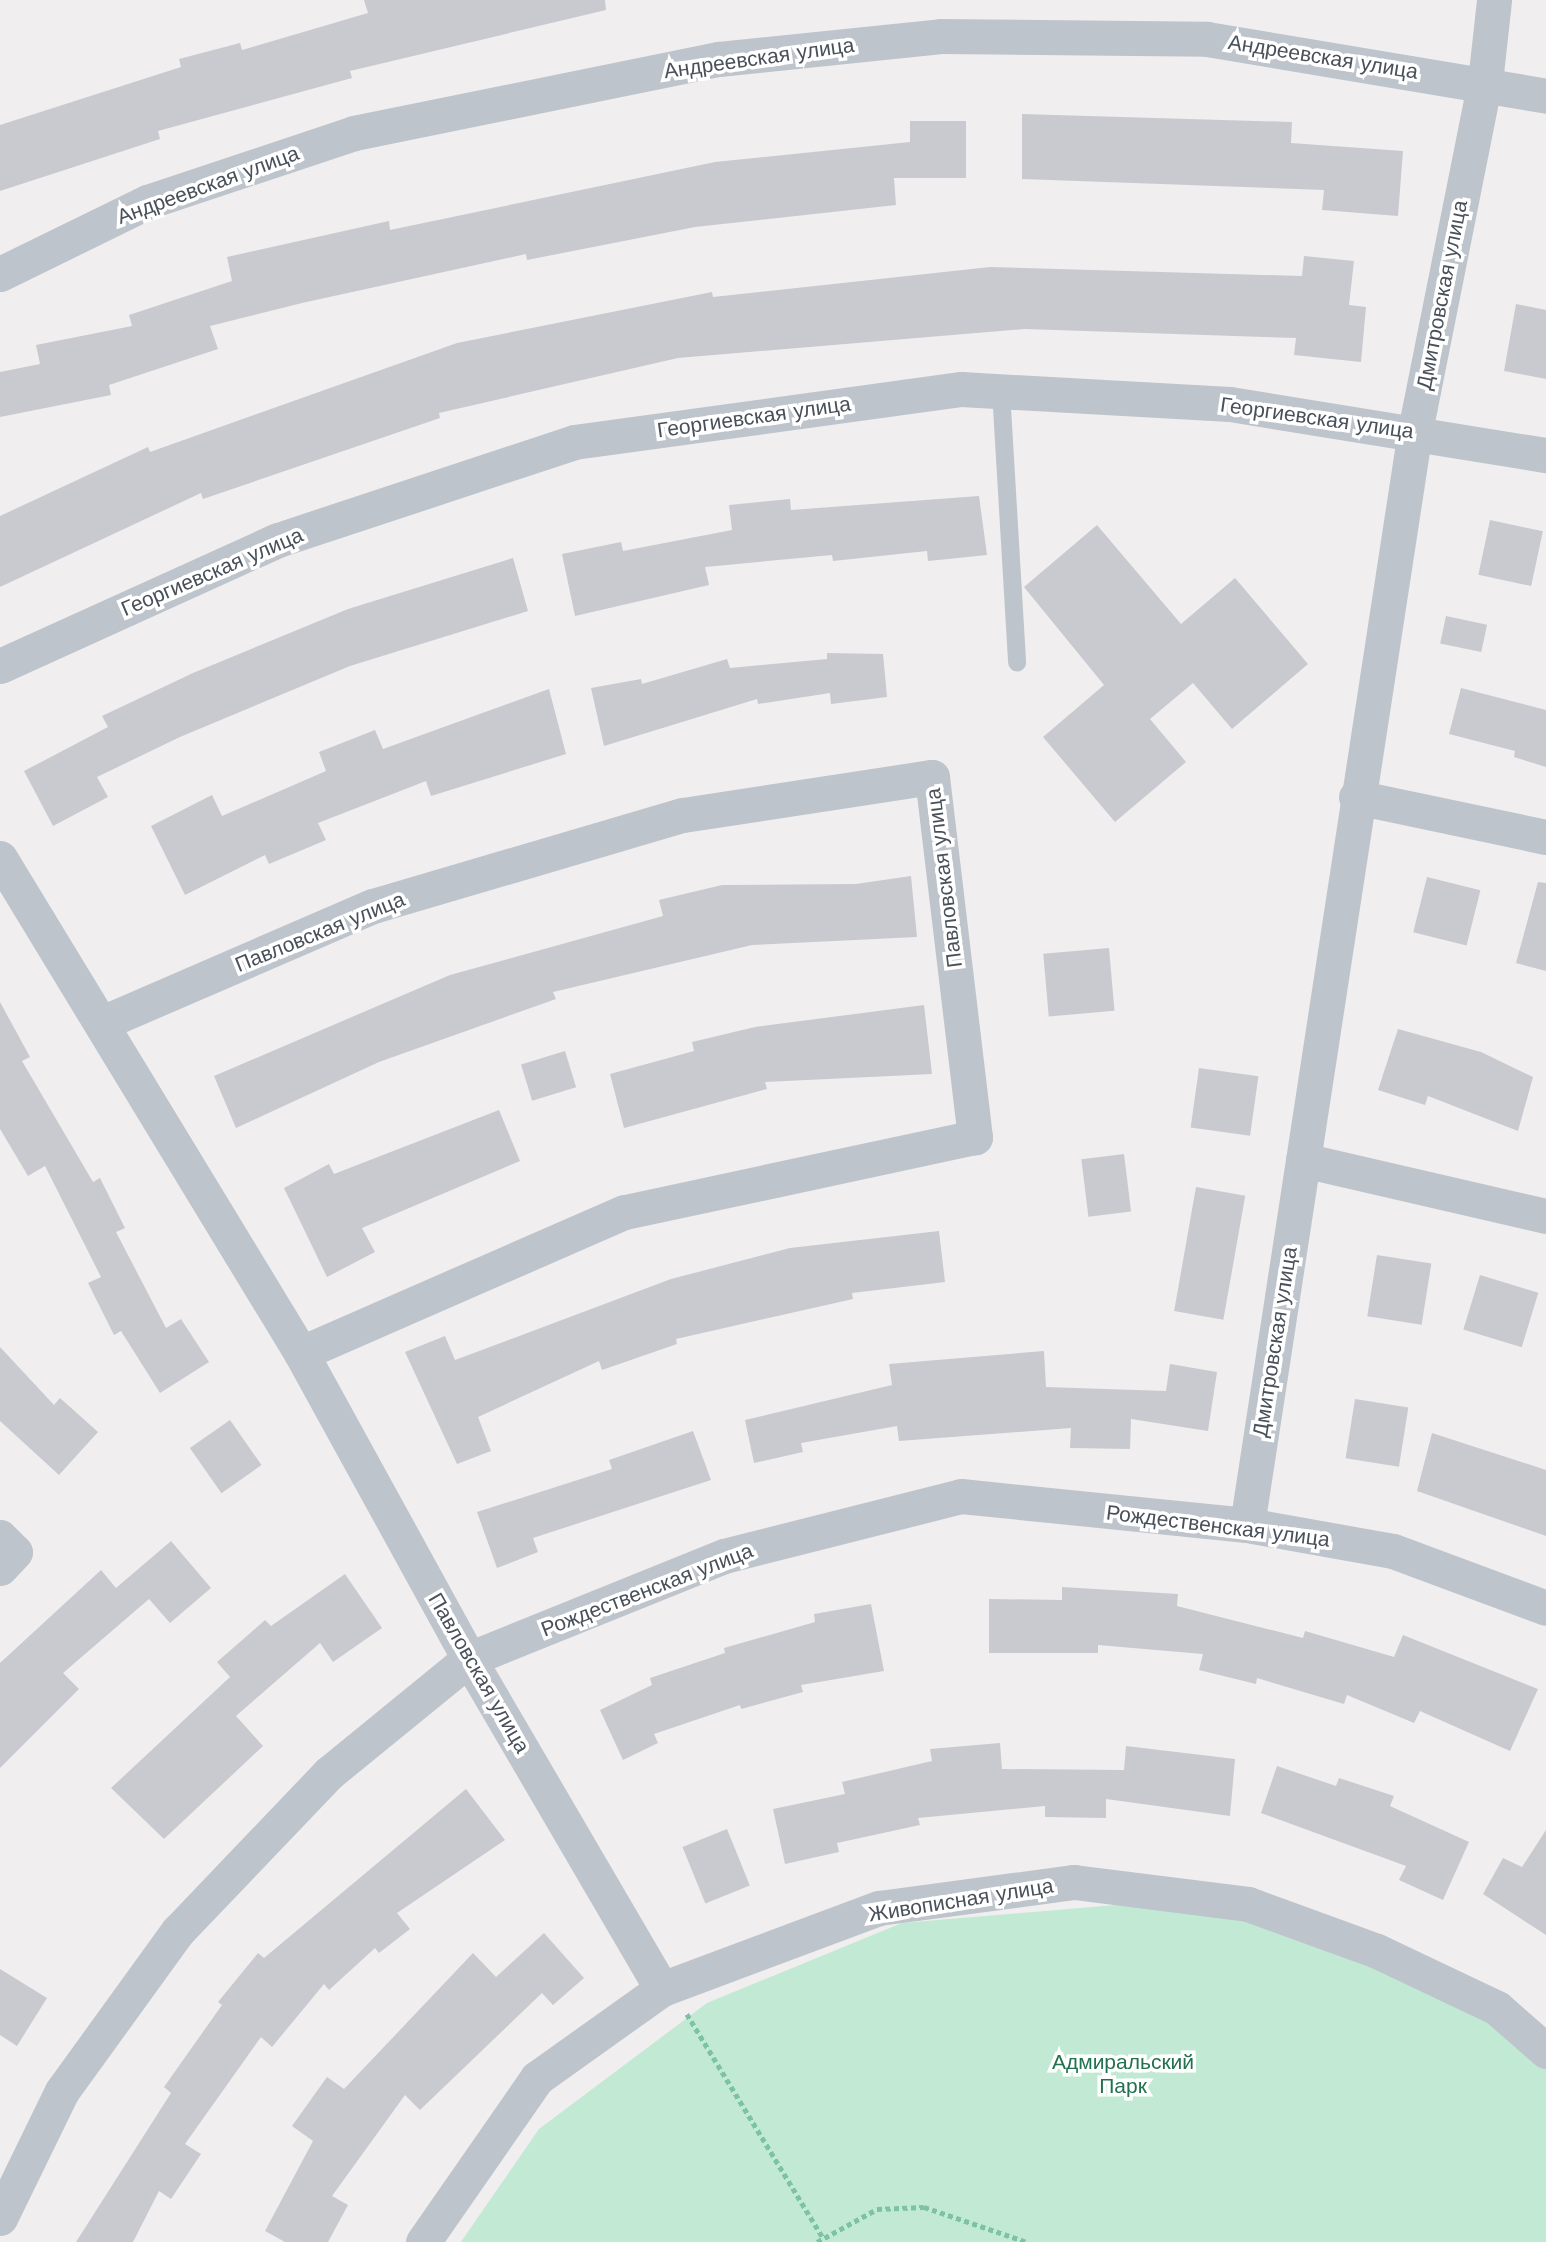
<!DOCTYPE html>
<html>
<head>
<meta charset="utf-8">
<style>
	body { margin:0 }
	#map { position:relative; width:1546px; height:2242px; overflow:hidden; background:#f0eeee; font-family:"Work Sans",sans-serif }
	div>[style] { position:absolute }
	.green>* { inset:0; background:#c1e9d3 }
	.building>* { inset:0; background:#c9cad0; transform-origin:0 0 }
	.path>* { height:4.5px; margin-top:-2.25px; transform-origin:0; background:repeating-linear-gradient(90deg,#7ec2a5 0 5px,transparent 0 8.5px) }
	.service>* { height:18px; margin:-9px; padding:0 9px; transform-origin:9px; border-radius:9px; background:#bec4cb }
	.minor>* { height:35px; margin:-17.5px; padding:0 17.5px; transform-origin:17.5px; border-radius:17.5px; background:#bec4cb }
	span { translate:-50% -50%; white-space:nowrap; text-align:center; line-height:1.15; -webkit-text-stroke:7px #fff; paint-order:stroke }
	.street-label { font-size:21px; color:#485059 }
	.park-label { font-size:21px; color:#22714f }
</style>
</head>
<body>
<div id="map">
	<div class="green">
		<i style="clip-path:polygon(1116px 1905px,1267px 1920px,1462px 2000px,1546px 2067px,1546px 2242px,461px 2242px,539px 2129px,707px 2003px,902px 1923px)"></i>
	</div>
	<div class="building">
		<i style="clip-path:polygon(364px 0,605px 0,606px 10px,350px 71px,352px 78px,158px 131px,160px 139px,0 191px,0 125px,181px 67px,179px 59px,240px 43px,242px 50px,368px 13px)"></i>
		<i style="clip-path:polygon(1022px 114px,1292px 122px,1291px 143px,1403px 151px,1398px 216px,1322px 210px,1324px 190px,1022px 179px)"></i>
		<i style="clip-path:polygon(910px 121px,966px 121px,966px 178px,894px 178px,896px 205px,695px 227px,527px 260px,526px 254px,302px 303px,210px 326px,218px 349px,109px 385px,111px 395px,0 417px,0 372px,40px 364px,36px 345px,132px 326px,129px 315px,232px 281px,227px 257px,389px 221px,390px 230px,715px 162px,910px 142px)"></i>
		<i style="clip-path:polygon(1304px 256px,1354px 261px,1349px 305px,1366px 307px,1361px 362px,1294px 355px,1296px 338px,1025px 329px,678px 358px,439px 413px,440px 418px,203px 499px,201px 493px,0 587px,0 516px,148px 447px,150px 452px,457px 343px,712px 292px,713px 297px,990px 267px,1302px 276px)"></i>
		<i style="clip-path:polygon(1516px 304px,1546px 310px,1546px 379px,1504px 371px)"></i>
		<i style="clip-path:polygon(979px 496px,987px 555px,928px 561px,927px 551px,833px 561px,832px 555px,705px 567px,709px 585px,575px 616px,562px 554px,621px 542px,623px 551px,732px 530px,729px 505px,790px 499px,791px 510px)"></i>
		<i style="left:1490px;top:520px;width:54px;height:56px;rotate:12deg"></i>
		<i style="clip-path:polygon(1097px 525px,1181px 624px,1235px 578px,1308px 664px,1232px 729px,1193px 683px,1150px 719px,1186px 762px,1115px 822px,1043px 737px,1104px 685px,1024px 587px)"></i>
		<i style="clip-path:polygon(513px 558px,528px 611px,350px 666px,180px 737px,97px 777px,108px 797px,53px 826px,24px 771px,108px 727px,102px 716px,193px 673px,348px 609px)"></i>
		<i style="left:1446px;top:616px;width:42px;height:28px;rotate:12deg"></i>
		<i style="clip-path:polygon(827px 653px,883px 654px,887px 697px,831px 704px,830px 693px,758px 704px,757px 699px,604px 746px,591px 688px,641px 679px,642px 684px,727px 659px,730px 668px,827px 659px)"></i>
		<i style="clip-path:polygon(1461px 688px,1546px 710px,1546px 767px,1514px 757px,1515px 751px,1449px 734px)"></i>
		<i style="clip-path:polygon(549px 689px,566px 754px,431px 796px,426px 781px,318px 823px,326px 840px,269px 864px,265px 855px,185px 895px,151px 826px,212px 795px,222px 816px,326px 771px,319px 752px,375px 730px,383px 749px)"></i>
		<i style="clip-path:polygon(911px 876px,917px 937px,752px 945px,553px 992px,556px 999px,379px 1062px,236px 1128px,214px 1076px,450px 975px,663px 916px,659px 900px,722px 885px,856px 884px)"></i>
		<i style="left:1427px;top:877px;width:55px;height:57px;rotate:14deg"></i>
		<i style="clip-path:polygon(1538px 882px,1546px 883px,1546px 971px,1516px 963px)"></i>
		<i style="left:1109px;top:948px;width:63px;height:66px;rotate:85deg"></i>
		<i style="clip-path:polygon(0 1002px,30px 1057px,22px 1061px,93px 1182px,100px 1178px,125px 1228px,116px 1232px,166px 1328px,181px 1319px,209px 1362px,160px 1393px,121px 1331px,114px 1335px,88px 1283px,101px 1277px,45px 1166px,28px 1176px,0 1129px)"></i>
		<i style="clip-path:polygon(924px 1005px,932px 1074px,765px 1082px,767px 1089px,624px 1128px,610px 1074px,694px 1051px,692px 1042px,755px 1027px)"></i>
		<i style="clip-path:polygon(1398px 1029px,1481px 1052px,1533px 1077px,1518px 1131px,1428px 1096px,1425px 1105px,1378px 1090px)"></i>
		<i style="left:565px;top:1051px;width:38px;height:46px;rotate:73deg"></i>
		<i style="left:1199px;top:1068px;width:60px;height:60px;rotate:8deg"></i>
		<i style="clip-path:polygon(499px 1110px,520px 1161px,362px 1228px,375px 1252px,327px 1277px,284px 1188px,329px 1164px,334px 1174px)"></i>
		<i style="left:1124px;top:1154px;width:58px;height:43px;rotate:83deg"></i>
		<i style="left:1196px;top:1187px;width:50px;height:126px;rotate:10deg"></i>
		<i style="clip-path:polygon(939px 1231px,945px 1282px,852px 1293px,853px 1299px,676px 1339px,677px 1344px,602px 1370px,599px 1361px,478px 1417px,491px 1451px,457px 1464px,405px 1352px,445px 1336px,455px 1360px,671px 1279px,790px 1248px)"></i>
		<i style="left:1377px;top:1255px;width:55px;height:62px;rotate:9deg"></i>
		<i style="left:1480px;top:1275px;width:61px;height:57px;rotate:17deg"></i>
		<i style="clip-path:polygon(0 1347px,54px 1405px,60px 1398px,98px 1432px,59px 1475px,0 1421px)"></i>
		<i style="clip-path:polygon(1044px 1351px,1046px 1387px,1166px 1391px,1170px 1364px,1217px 1372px,1208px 1431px,1131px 1419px,1130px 1449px,1070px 1448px,1071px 1428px,899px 1441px,897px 1426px,801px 1443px,803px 1452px,754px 1463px,745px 1420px,892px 1385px,889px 1364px)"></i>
		<i style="left:1355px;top:1399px;width:54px;height:60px;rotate:9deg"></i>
		<i style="left:230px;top:1420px;width:55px;height:49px;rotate:55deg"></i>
		<i style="clip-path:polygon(693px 1431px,711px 1480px,533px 1538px,538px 1552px,497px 1568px,477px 1512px,612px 1469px,609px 1460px)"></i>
		<i style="clip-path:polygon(1432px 1433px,1546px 1470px,1546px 1536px,1417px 1491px)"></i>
		<i style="clip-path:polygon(171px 1541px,211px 1588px,170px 1623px,149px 1599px,63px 1673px,79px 1689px,0 1768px,0 1663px,101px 1570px,116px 1588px)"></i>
		<i style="clip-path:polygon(345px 1574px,382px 1628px,333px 1662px,320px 1643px,236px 1716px,263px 1746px,164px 1839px,111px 1788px,230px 1677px,217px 1662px,265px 1620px,271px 1626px)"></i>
		<i style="clip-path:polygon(1062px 1587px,1178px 1594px,1177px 1606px,1303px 1638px,1305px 1631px,1394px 1657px,1403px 1635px,1538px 1689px,1510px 1751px,1420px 1711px,1414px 1723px,1347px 1695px,1344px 1704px,1257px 1678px,1256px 1684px,1199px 1670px,1203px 1654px,1098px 1645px,1098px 1653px,989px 1653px,989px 1599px,1062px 1600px)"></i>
		<i style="clip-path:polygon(871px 1604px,884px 1671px,801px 1685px,803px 1692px,741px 1709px,740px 1705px,654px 1734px,658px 1743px,623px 1760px,600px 1710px,652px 1685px,650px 1678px,725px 1653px,724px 1648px,815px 1622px,814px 1614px)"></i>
		<i style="clip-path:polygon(1000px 1743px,1002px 1769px,1124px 1770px,1126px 1746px,1235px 1759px,1230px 1816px,1106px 1799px,1106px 1818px,1045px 1817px,1045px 1806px,918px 1818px,920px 1825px,837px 1843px,839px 1852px,785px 1864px,773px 1809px,845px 1794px,842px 1782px,932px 1761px,930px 1749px)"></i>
		<i style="clip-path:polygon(1277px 1766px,1336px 1786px,1339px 1778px,1394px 1796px,1390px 1806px,1469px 1842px,1443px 1900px,1399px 1880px,1406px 1866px,1261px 1813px)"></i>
		<i style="clip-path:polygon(466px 1789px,505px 1840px,397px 1913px,410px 1929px,379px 1953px,375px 1948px,329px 1990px,324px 1984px,272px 2047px,261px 2037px,185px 2144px,201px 2154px,171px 2199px,159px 2191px,133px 2242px,76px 2242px,171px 2093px,164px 2087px,222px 2005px,218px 2002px,258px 1953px,264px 1958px)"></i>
		<i style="left:727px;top:1829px;width:61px;height:48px;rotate:68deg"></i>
		<i style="clip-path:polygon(1546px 1830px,1546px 1935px,1483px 1894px,1503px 1858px,1522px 1867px)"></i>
		<i style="clip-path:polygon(544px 1933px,584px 1978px,553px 2005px,542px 1993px,420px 2110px,405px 2095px,332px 2196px,348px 2205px,328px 2242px,285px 2242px,265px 2231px,313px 2141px,292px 2126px,327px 2077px,344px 2089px,473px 1953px,496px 1977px)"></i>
		<i style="clip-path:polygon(0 1969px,47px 1998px,17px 2046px,0 2035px)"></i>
	</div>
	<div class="path">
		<i style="left:687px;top:2014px;width:262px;rotate:58.7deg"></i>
		<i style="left:817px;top:2242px;width:68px;rotate:-28.8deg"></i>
		<i style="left:877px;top:2209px;width:47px;rotate:-2.4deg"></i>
		<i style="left:924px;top:2207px;width:109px;rotate:18.8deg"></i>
	</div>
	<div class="service">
		<i style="left:1001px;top:391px;width:272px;rotate:86.6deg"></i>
	</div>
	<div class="minor">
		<i style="left:0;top:274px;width:164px;rotate:-26.1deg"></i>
		<i style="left:147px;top:202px;width:218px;rotate:-18.4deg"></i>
		<i style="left:354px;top:133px;width:372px;rotate:-11.5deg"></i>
		<i style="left:719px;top:59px;width:223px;rotate:-5.9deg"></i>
		<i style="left:941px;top:36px;width:266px;rotate:0.6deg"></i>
		<i style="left:1207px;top:39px;width:344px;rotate:9.5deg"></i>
		<i style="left:0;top:666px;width:305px;rotate:-24.4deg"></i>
		<i style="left:278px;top:540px;width:312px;rotate:-18.3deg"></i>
		<i style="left:574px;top:442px;width:391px;rotate:-7.8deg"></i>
		<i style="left:961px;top:389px;width:269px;rotate:3.2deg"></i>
		<i style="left:1230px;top:404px;width:320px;rotate:9.2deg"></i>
		<i style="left:1356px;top:797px;width:194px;rotate:11.9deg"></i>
		<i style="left:0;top:858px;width:579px;rotate:58.7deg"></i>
		<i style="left:301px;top:1353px;width:349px;rotate:61.2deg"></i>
		<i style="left:469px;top:1659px;width:382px;rotate:59.7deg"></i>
		<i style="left:102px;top:1023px;width:295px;rotate:-23.4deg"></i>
		<i style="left:373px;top:906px;width:323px;rotate:-16.4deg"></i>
		<i style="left:683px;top:815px;width:252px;rotate:-8.7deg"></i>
		<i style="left:932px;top:777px;width:363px;rotate:83.2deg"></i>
		<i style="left:975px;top:1137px;width:359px;rotate:167.9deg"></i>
		<i style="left:624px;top:1212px;width:352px;rotate:156.4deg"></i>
		<i style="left:1303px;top:1160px;width:249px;rotate:13deg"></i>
		<i style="left:1247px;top:1525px;width:1107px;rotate:-81.27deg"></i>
		<i style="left:1415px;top:431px;width:356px;rotate:-78.7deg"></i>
		<i style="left:1485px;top:82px;width:82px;rotate:-83.7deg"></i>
		<i style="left:0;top:1537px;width:21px;rotate:45deg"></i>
		<i style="left:15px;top:1552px;width:22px;rotate:133deg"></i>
		<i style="left:0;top:2218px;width:141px;rotate:-64deg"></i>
		<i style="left:62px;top:2091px;width:198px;rotate:-54.1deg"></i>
		<i style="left:178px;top:1931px;width:219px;rotate:-46.3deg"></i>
		<i style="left:329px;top:1773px;width:181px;rotate:-39.2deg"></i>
		<i style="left:469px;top:1659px;width:275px;rotate:-22deg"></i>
		<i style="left:724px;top:1556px;width:244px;rotate:-14.2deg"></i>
		<i style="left:961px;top:1496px;width:287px;rotate:5.8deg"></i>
		<i style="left:1247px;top:1525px;width:148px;rotate:10.1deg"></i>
		<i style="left:1393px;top:1551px;width:163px;rotate:20.4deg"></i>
		<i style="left:423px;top:2242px;width:200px;rotate:-55.2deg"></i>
		<i style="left:537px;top:2078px;width:153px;rotate:-35.5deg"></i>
		<i style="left:662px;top:1989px;width:232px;rotate:-20.5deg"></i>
		<i style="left:879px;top:1908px;width:197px;rotate:-7.6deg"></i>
		<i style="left:1074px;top:1882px;width:175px;rotate:7.2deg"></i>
		<i style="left:1248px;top:1904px;width:137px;rotate:20deg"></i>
		<i style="left:1377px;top:1951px;width:133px;rotate:25.4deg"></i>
		<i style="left:1497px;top:2008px;width:65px;rotate:41.3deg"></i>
	</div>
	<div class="street-label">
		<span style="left:1323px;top:57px;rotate:9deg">Андреевская улица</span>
		<span style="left:759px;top:58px;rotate:-8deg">Андреевская улица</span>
		<span style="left:208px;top:185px;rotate:-20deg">Андреевская улица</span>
		<span style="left:1442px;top:295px;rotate:-79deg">Дмитровская улица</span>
		<span style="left:754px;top:417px;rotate:-8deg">Георгиевская улица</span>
		<span style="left:1317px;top:418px;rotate:8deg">Георгиевская улица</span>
		<span style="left:212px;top:572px;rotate:-23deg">Георгиевская улица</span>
		<span style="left:944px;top:878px;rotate:-97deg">Павловская улица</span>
		<span style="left:320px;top:932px;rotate:-22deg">Павловская улица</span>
		<span style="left:1275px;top:1342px;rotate:-81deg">Дмитровская улица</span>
		<span style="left:1218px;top:1526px;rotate:7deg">Рождественская улица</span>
		<span style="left:647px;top:1590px;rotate:-21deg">Рождественская улица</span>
		<span style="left:479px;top:1673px;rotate:60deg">Павловская улица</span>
		<span style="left:961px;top:1900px;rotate:-9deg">Живописная улица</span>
	</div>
	<div class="park-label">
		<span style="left:1123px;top:2074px">Адмиральский<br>Парк</span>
	</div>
</div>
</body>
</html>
